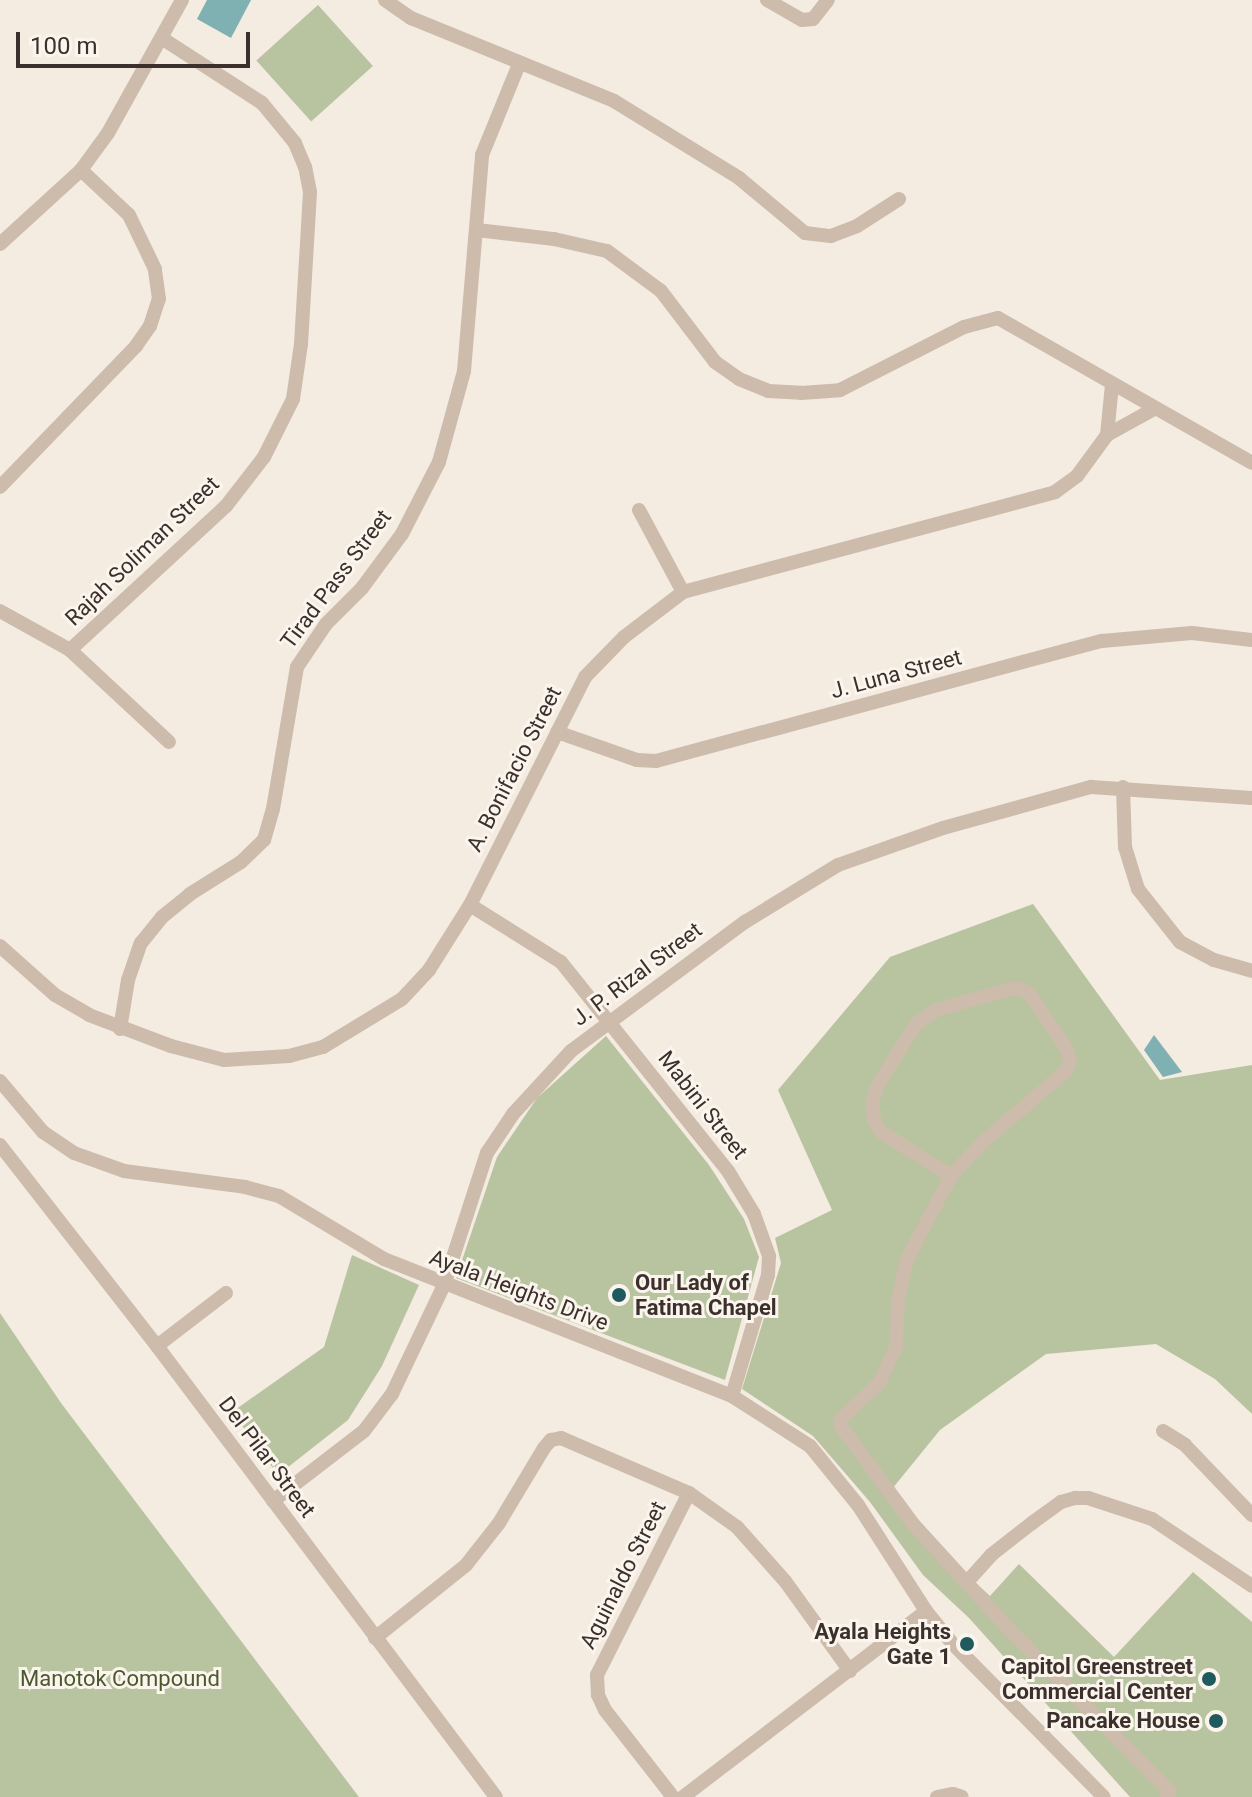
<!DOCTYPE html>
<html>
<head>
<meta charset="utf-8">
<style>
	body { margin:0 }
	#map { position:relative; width:1252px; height:1797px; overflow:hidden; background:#f4ebe1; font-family:Roboto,sans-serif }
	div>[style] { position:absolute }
	.green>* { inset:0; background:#b8c4a0; transform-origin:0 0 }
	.water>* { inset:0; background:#7fb0b2 }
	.minor>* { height:14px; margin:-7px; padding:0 7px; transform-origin:7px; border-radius:7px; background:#cdbbac }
	.dots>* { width:22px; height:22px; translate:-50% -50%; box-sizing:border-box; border:4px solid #fbf5ee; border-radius:50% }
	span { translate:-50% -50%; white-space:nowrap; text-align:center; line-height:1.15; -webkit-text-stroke:6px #fbf5ee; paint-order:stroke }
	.street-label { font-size:22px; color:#3b302b }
	.poi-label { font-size:22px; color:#3b302b; font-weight:700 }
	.left { translate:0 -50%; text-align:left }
	.right { translate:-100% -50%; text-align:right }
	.park-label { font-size:22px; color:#4a5a2e }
	.scale { position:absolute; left:16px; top:32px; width:234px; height:36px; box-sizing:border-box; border:4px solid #3b302b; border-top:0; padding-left:10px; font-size:24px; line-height:28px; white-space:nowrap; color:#3b302b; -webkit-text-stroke:6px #fbf5ee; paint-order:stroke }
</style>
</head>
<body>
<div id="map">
	<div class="green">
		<i style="left:318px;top:5px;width:82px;height:83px;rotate:48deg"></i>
		<i style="clip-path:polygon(1033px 904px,1160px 1080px,1252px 1065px,1252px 1414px,1215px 1379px,1156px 1344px,1046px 1354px,940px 1430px,892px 1489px,953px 1562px,990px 1596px,1019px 1564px,1114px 1657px,1193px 1572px,1252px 1622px,1252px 1797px,1130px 1797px,969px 1618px,923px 1575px,870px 1502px,813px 1436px,742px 1389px,781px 1263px,775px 1238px,832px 1210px,778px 1090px,890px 957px)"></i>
		<i style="clip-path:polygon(606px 1036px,709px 1165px,744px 1219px,759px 1257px,725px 1380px,456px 1278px,497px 1157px,537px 1098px)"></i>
		<i style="clip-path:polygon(352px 1255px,419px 1285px,382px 1366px,348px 1420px,278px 1475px,232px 1412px,324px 1347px)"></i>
		<i style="clip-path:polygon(0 1313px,61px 1403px,359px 1797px,0 1797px)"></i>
	</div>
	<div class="water">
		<i style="clip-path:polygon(207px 0,251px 0,231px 38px,197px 19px)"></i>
		<i style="clip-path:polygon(1154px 1035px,1182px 1072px,1163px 1077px,1144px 1050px)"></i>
	</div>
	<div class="minor">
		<i style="left:385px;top:0;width:32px;rotate:35deg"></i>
		<i style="left:411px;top:18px;width:219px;rotate:22.2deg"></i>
		<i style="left:614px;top:101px;width:147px;rotate:31.6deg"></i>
		<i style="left:739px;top:178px;width:86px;rotate:39.8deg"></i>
		<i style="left:805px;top:233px;width:26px;rotate:7deg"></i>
		<i style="left:831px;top:236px;width:28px;rotate:-21deg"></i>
		<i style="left:857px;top:226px;width:50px;rotate:-32.7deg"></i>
		<i style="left:767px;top:0;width:40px;rotate:29.7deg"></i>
		<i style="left:802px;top:20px;width:11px;rotate:-5deg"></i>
		<i style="left:813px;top:19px;width:24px;rotate:-52deg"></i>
		<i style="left:477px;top:230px;width:78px;rotate:6.7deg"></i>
		<i style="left:554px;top:239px;width:54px;rotate:12.8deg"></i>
		<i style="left:607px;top:251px;width:67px;rotate:36.5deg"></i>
		<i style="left:661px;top:291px;width:89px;rotate:52.7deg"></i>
		<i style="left:715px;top:362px;width:29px;rotate:35deg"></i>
		<i style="left:739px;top:379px;width:31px;rotate:22deg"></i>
		<i style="left:768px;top:391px;width:33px;rotate:3deg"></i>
		<i style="left:801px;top:393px;width:39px;rotate:-4deg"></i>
		<i style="left:840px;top:390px;width:139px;rotate:-26.9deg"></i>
		<i style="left:964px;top:327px;width:35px;rotate:-15deg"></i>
		<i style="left:998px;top:318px;width:292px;rotate:29.7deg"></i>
		<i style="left:0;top:244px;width:110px;rotate:-42.4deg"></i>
		<i style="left:81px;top:170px;width:46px;rotate:-53.9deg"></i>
		<i style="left:108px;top:133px;width:152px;rotate:-60.9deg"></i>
		<i style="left:1107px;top:435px;width:50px;rotate:-84.3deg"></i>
		<i style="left:0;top:487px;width:196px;rotate:-46deg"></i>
		<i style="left:136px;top:346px;width:24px;rotate:-55deg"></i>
		<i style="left:150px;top:326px;width:28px;rotate:-72deg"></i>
		<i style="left:159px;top:299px;width:30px;rotate:-98deg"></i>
		<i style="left:155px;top:269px;width:60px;rotate:-115.7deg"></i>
		<i style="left:129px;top:215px;width:66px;rotate:-136.8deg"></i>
		<i style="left:639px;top:510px;width:93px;rotate:61.8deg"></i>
		<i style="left:0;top:611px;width:80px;rotate:29.1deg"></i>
		<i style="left:70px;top:650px;width:135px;rotate:42.9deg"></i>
		<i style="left:70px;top:650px;width:212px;rotate:-42.7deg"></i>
		<i style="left:226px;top:506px;width:62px;rotate:-52.2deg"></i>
		<i style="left:264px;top:457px;width:65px;rotate:-63.4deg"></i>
		<i style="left:293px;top:399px;width:56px;rotate:-81.7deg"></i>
		<i style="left:301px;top:344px;width:152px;rotate:-86.6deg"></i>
		<i style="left:310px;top:192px;width:25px;rotate:-101deg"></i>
		<i style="left:305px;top:167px;width:26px;rotate:-113deg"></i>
		<i style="left:295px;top:143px;width:52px;rotate:-129.5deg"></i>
		<i style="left:262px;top:103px;width:118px;rotate:-147.1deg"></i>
		<i style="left:557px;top:732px;width:85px;rotate:19.3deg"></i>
		<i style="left:637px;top:760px;width:19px;rotate:3deg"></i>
		<i style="left:656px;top:761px;width:462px;rotate:-15.1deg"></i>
		<i style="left:1102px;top:641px;width:90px;rotate:-5.1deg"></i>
		<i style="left:1192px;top:633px;width:60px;rotate:6.7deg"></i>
		<i style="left:1123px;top:787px;width:60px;rotate:88.1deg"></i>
		<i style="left:1125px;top:847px;width:44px;rotate:72.8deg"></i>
		<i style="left:1138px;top:889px;width:68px;rotate:51.6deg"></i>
		<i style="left:1180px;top:942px;width:38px;rotate:28deg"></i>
		<i style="left:1214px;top:960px;width:40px;rotate:16deg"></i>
		<i style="left:470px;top:905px;width:107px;rotate:32.1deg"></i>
		<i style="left:561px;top:962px;width:268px;rotate:51.4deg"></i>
		<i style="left:728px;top:1171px;width:50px;rotate:58.8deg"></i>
		<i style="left:754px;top:1214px;width:45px;rotate:70.3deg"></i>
		<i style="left:769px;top:1256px;width:19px;rotate:93deg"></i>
		<i style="left:768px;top:1275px;width:126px;rotate:106.6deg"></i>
		<i style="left:0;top:946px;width:74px;rotate:41.7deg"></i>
		<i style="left:55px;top:995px;width:39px;rotate:30deg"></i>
		<i style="left:89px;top:1015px;width:88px;rotate:20.7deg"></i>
		<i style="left:171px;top:1046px;width:55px;rotate:14.8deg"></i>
		<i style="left:224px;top:1060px;width:65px;rotate:-3.5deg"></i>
		<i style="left:289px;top:1056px;width:35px;rotate:-15deg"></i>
		<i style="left:323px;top:1047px;width:92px;rotate:-31.3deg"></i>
		<i style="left:402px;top:999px;width:40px;rotate:-47deg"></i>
		<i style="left:429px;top:970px;width:77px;rotate:-57.8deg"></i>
		<i style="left:470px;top:905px;width:255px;rotate:-63.2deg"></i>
		<i style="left:585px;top:677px;width:56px;rotate:-45.7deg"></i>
		<i style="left:624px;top:637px;width:74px;rotate:-37.3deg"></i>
		<i style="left:683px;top:592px;width:385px;rotate:-15deg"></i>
		<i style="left:1055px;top:492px;width:27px;rotate:-36deg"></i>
		<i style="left:1077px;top:476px;width:51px;rotate:-53.8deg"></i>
		<i style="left:1107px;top:435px;width:54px;rotate:-29deg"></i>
		<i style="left:120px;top:1029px;width:50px;rotate:-80.7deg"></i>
		<i style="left:128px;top:980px;width:39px;rotate:-71deg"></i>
		<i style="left:141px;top:943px;width:33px;rotate:-51deg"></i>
		<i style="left:162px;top:917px;width:36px;rotate:-39deg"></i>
		<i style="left:190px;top:894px;width:60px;rotate:-32.1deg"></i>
		<i style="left:241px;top:862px;width:32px;rotate:-44deg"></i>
		<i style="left:264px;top:840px;width:32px;rotate:-74deg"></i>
		<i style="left:273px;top:809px;width:144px;rotate:-80.4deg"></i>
		<i style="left:297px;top:667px;width:52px;rotate:-56deg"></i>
		<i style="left:326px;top:624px;width:51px;rotate:-45deg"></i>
		<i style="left:362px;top:588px;width:67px;rotate:-53.5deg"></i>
		<i style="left:402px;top:534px;width:81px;rotate:-62.8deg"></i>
		<i style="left:439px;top:462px;width:94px;rotate:-74.6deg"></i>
		<i style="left:464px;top:371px;width:217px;rotate:-85.2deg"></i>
		<i style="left:482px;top:155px;width:100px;rotate:-67.8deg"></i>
		<i style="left:0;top:1081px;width:67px;rotate:49.9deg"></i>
		<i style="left:43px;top:1132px;width:37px;rotate:34deg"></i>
		<i style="left:74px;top:1153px;width:53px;rotate:19.8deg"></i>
		<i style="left:124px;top:1171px;width:122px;rotate:7.5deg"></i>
		<i style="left:245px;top:1187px;width:35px;rotate:15deg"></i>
		<i style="left:279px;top:1196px;width:122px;rotate:31deg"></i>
		<i style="left:384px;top:1259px;width:374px;rotate:21.5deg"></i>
		<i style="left:732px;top:1396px;width:93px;rotate:32.7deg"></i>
		<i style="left:810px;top:1446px;width:76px;rotate:50.9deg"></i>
		<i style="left:858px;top:1505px;width:126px;rotate:57.3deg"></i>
		<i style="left:926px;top:1611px;width:41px;rotate:50.9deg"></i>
		<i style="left:952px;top:1643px;width:216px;rotate:45.4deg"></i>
		<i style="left:0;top:1145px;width:255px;rotate:52deg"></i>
		<i style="left:157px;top:1346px;width:564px;rotate:53.07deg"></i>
		<i style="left:951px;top:1176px;width:83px;rotate:-147.8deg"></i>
		<i style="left:881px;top:1132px;width:14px;rotate:-120deg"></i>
		<i style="left:874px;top:1120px;width:17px;rotate:-97deg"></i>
		<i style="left:872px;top:1103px;width:19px;rotate:-72deg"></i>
		<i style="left:878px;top:1085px;width:72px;rotate:-58.1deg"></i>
		<i style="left:916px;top:1024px;width:24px;rotate:-35deg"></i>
		<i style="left:936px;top:1010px;width:77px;rotate:-15.8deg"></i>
		<i style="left:1010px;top:989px;width:10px"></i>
		<i style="left:1020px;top:989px;width:10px;rotate:24deg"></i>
		<i style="left:1029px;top:993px;width:64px;rotate:55.8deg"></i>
		<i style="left:1065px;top:1046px;width:15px;rotate:70deg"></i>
		<i style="left:1070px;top:1060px;width:12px;rotate:110deg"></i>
		<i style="left:1066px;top:1071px;width:109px;rotate:139.5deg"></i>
		<i style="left:983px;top:1142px;width:47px;rotate:133.3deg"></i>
		<i style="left:951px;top:1176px;width:94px;rotate:117.9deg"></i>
		<i style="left:907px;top:1259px;width:43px;rotate:102.1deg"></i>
		<i style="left:898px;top:1301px;width:46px;rotate:92.5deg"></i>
		<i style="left:896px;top:1347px;width:40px;rotate:115deg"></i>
		<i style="left:879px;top:1383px;width:52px;rotate:136.5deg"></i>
		<i style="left:841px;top:1419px;width:6px;rotate:99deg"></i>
		<i style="left:840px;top:1425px;width:123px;rotate:53.6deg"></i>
		<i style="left:913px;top:1524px;width:138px;rotate:47.6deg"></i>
		<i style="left:1006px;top:1626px;width:233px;rotate:45.3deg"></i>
		<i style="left:1170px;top:1792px;width:6px;rotate:129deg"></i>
		<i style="left:157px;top:1346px;width:87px;rotate:-37.5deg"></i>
		<i style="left:1163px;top:1431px;width:26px;rotate:32deg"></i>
		<i style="left:1185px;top:1445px;width:97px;rotate:46.3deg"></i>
		<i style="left:273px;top:1501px;width:115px;rotate:-37.6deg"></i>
		<i style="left:364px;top:1431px;width:46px;rotate:-52.9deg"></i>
		<i style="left:392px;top:1394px;width:121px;rotate:-64.5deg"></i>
		<i style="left:444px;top:1285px;width:139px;rotate:-72deg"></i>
		<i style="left:487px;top:1153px;width:47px;rotate:-56.3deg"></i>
		<i style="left:513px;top:1114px;width:86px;rotate:-47.4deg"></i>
		<i style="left:571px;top:1051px;width:217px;rotate:-36.6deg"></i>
		<i style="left:745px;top:922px;width:109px;rotate:-31.5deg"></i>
		<i style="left:838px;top:865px;width:111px;rotate:-19.4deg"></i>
		<i style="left:943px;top:828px;width:154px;rotate:-15.5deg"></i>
		<i style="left:1091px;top:787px;width:161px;rotate:3.9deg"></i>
		<i style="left:967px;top:1582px;width:36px;rotate:-48deg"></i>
		<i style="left:991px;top:1555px;width:52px;rotate:-38deg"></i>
		<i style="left:1032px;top:1523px;width:36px;rotate:-36deg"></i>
		<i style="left:1061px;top:1502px;width:15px;rotate:-16deg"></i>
		<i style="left:1075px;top:1498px;width:13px"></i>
		<i style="left:1088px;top:1498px;width:67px;rotate:18.2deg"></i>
		<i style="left:1152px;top:1519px;width:120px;rotate:33.8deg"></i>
		<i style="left:375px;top:1638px;width:117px;rotate:-38.7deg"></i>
		<i style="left:466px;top:1565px;width:53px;rotate:-51.8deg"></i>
		<i style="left:499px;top:1523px;width:87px;rotate:-59deg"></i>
		<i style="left:544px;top:1448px;width:11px;rotate:-49deg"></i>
		<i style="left:551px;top:1440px;width:10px;rotate:-11deg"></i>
		<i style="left:561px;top:1438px;width:139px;rotate:23.3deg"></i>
		<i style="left:689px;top:1493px;width:59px;rotate:35.3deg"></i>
		<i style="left:737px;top:1527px;width:72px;rotate:48.4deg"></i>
		<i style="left:785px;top:1581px;width:111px;rotate:54.2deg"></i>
		<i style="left:673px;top:1797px;width:110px;rotate:-128deg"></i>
		<i style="left:605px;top:1710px;width:17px;rotate:-115deg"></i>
		<i style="left:598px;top:1695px;width:20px;rotate:-93deg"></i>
		<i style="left:597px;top:1675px;width:204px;rotate:-63.2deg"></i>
		<i style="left:683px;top:1797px;width:306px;rotate:-37.4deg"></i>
		<i style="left:937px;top:1797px;width:16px;rotate:-11deg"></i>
		<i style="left:953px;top:1794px;width:9px;rotate:18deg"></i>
	</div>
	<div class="dots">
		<i style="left:619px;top:1295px;background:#1f5a5e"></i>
		<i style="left:967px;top:1644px;background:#1f5a5e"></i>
		<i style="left:1209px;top:1679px;background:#1f5a5e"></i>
		<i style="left:1216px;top:1721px;background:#1f5a5e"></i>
	</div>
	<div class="street-label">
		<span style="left:142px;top:551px;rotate:-44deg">Rajah Soliman Street</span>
		<span style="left:336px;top:579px;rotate:-53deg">Tirad Pass Street</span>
		<span style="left:896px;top:674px;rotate:-15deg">J. Luna Street</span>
		<span style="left:514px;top:769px;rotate:-63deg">A. Bonifacio Street</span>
		<span style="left:637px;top:974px;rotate:-37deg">J. P. Rizal Street</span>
		<span style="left:703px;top:1105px;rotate:52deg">Mabini Street</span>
		<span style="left:519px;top:1290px;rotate:21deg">Ayala Heights Drive</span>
		<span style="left:267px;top:1457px;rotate:53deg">Del Pilar Street</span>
		<span style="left:623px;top:1575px;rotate:-63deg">Aguinaldo Street</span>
	</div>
	<div class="poi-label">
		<span class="left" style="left:635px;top:1295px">Our Lady of<br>Fatima Chapel</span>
		<span class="right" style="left:951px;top:1644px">Ayala Heights<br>Gate 1</span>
		<span class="right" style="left:1193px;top:1679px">Capitol Greenstreet<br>Commercial Center</span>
		<span class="right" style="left:1200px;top:1721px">Pancake House</span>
	</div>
	<div class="park-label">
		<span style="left:120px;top:1679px">Manotok Compound</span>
	</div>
	<div class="scale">100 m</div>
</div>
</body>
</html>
